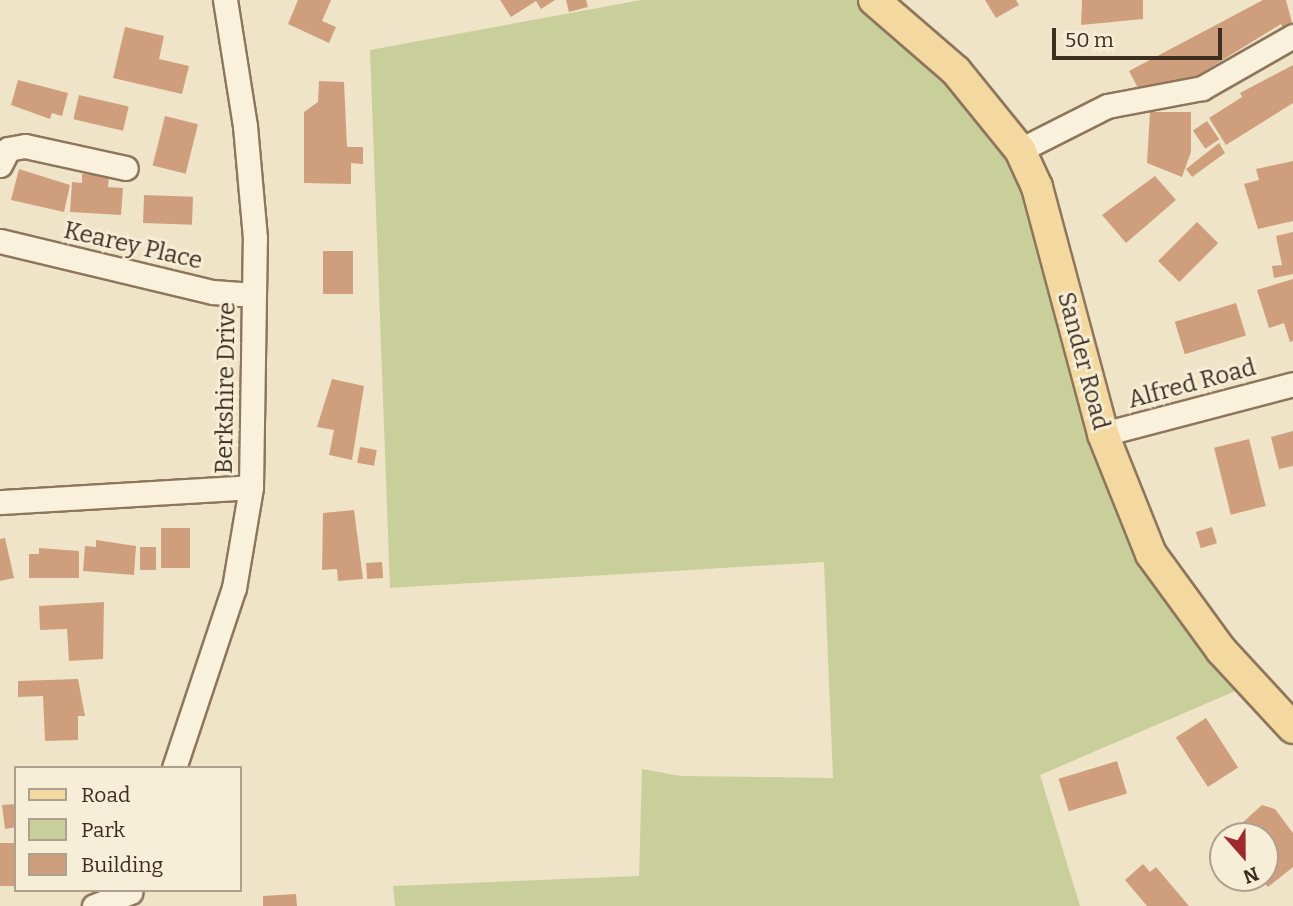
<!DOCTYPE html>
<html>
<head>
<meta charset="utf-8">
<style>
	body { margin:0 }
	#map { position:relative; width:1293px; height:906px; overflow:hidden; background:#f0e4c8; font-family:Bitter,serif }
	div>[style] { position:absolute }
	.green>* { inset:0; background:#c9cf9b }
	.building>* { inset:0; background:#cf9f7d; transform-origin:0 0 }
	.roads { filter:drop-shadow(2px 0 #8d765c) drop-shadow(-2px 0 #8d765c) drop-shadow(0 2px #8d765c) drop-shadow(0 -2px #8d765c) }
	.minor>* { height:23px; margin:-11.5px; padding:0 11.5px; transform-origin:11.5px; border-radius:11.5px; background:#faf1dc }
	.major>* { height:30px; margin:-15px; padding:0 15px; transform-origin:15px; border-radius:15px; background:#f3d9a0 }
	span { translate:-50% -50%; white-space:nowrap; text-align:center; line-height:1.15; -webkit-text-stroke:5px #f7eed8; paint-order:stroke }
	.street-label { font-size:24px; color:#3d2e20 }
	.legend { position:absolute; left:14px; top:766px; width:228px; height:126px; box-sizing:border-box; background:#f7eed8; border:2px solid #ada18e; margin:0; padding:9px 12px; list-style:none; font-size:21px; color:#3d2e20 }
	.legend li { display:flex; align-items:center; gap:14px; height:35px }
	.legend b { width:35px; border:2px solid #ada18e }
	.north { position:absolute; left:1209px; top:822px; width:70px; height:70px; box-sizing:border-box; background:#f7eed8; border:2px solid #ada18e; border-radius:50%; rotate:159deg; font-size:19px; font-weight:700; line-height:28px; text-align:center; color:#3d2e20 }
	.north::after { content:''; display:block; margin:auto; width:24px; height:32px; background:#9e2a2b; clip-path:polygon(50% 0,100% 100%,50% 72%,0 100%) }
	.scale { position:absolute; left:1052px; top:28px; width:170px; height:32px; box-sizing:border-box; border:4px solid #3d2e20; border-top:0; padding-left:9px; font-size:21px; line-height:24px; white-space:nowrap; color:#3d2e20; -webkit-text-stroke:5px #f7eed8; paint-order:stroke }
</style>
</head>
<body>
<div id="map">
	<div class="green">
		<i style="clip-path:polygon(641px 0,876px 0,1005px 123px,1123px 491px,1254px 683px,1040px 775px,1080px 906px,395px 906px,393px 886px,639px 876px,642px 769px,681px 776px,833px 778px,824px 562px,390px 588px,370px 50px)"></i>
	</div>
	<div class="building">
		<i style="clip-path:polygon(298px 0,331px 0,322px 21px,336px 27px,329px 43px,288px 24px)"></i>
		<i style="clip-path:polygon(500px 0,555px 0,541px 9px,536px 1px,511px 17px)"></i>
		<i style="clip-path:polygon(566px 0,586px 0,588px 7px,569px 12px)"></i>
		<i style="clip-path:polygon(985px 0,1016px 0,1019px 5px,996px 18px)"></i>
		<i style="clip-path:polygon(1082px 0,1143px 0,1143px 19px,1081px 25px)"></i>
		<i style="clip-path:polygon(1263px 0,1286px 0,1293px 26px,1284px 30px,1281px 24px,1190px 80px,1141px 94px,1129px 71px)"></i>
		<i style="clip-path:polygon(125px 27px,164px 36px,159px 59px,189px 66px,182px 94px,113px 78px)"></i>
		<i style="clip-path:polygon(1293px 65px,1293px 103px,1226px 145px,1209px 118px,1242px 97px,1240px 93px)"></i>
		<i style="clip-path:polygon(18px 80px,68px 93px,62px 116px,52px 113px,50px 119px,11px 105px)"></i>
		<i style="clip-path:polygon(319px 81px,344px 82px,347px 147px,363px 147px,363px 164px,351px 163px,351px 184px,304px 183px,304px 112px,318px 102px)"></i>
		<i style="left:79px;top:95px;width:51px;height:25px;rotate:13deg"></i>
		<i style="clip-path:polygon(1150px 112px,1191px 112px,1191px 152px,1182px 177px,1147px 163px)"></i>
		<i style="left:165px;top:116px;width:34px;height:51px;rotate:14deg"></i>
		<i style="left:1207px;top:121px;width:22px;height:17px;rotate:56deg"></i>
		<i style="clip-path:polygon(1219px 143px,1225px 153px,1192px 177px,1186px 169px)"></i>
		<i style="clip-path:polygon(1293px 161px,1293px 221px,1258px 229px,1244px 184px,1259px 180px,1256px 169px)"></i>
		<i style="clip-path:polygon(19px 169px,70px 185px,64px 212px,11px 200px)"></i>
		<i style="clip-path:polygon(82px 174px,109px 175px,108px 187px,123px 188px,121px 215px,70px 212px,72px 182px,82px 183px)"></i>
		<i style="clip-path:polygon(1155px 176px,1176px 200px,1126px 243px,1102px 215px)"></i>
		<i style="left:144px;top:195px;width:49px;height:28px;rotate:2deg"></i>
		<i style="left:1197px;top:222px;width:30px;height:55px;rotate:45deg"></i>
		<i style="clip-path:polygon(1293px 232px,1293px 274px,1274px 278px,1272px 266px,1282px 265px,1276px 236px)"></i>
		<i style="left:323px;top:251px;width:30px;height:43px"></i>
		<i style="clip-path:polygon(1293px 279px,1293px 341px,1290px 342px,1284px 323px,1269px 328px,1257px 290px)"></i>
		<i style="left:1236px;top:303px;width:34px;height:64px;rotate:73deg"></i>
		<i style="clip-path:polygon(332px 379px,364px 386px,352px 460px,329px 455px,334px 430px,317px 427px)"></i>
		<i style="clip-path:polygon(1293px 431px,1293px 466px,1279px 469px,1271px 437px)"></i>
		<i style="left:1249px;top:439px;width:69px;height:36px;rotate:76deg"></i>
		<i style="left:360px;top:447px;width:17px;height:16px;rotate:10deg"></i>
		<i style="clip-path:polygon(354px 510px,363px 579px,338px 581px,337px 569px,322px 570px,323px 513px)"></i>
		<i style="left:1212px;top:527px;width:17px;height:17px;rotate:73deg"></i>
		<i style="left:161px;top:528px;width:29px;height:40px"></i>
		<i style="clip-path:polygon(5px 538px,14px 578px,0 581px,0 539px)"></i>
		<i style="clip-path:polygon(96px 540px,136px 546px,134px 575px,83px 571px,85px 546px,96px 547px)"></i>
		<i style="left:140px;top:547px;width:16px;height:23px"></i>
		<i style="clip-path:polygon(39px 548px,79px 551px,79px 578px,29px 578px,29px 554px,39px 554px)"></i>
		<i style="left:382px;top:562px;width:16px;height:16px;rotate:86deg"></i>
		<i style="clip-path:polygon(104px 602px,103px 659px,69px 661px,67px 629px,40px 630px,39px 606px)"></i>
		<i style="clip-path:polygon(78px 679px,85px 716px,78px 716px,78px 740px,45px 741px,43px 696px,18px 697px,18px 681px)"></i>
		<i style="left:1206px;top:718px;width:59px;height:36px;rotate:57deg"></i>
		<i style="left:1117px;top:761px;width:34px;height:61px;rotate:73deg"></i>
		<i style="clip-path:polygon(16px 804px,16px 827px,5px 829px,2px 805px)"></i>
		<i style="clip-path:polygon(1262px 805px,1275px 809px,1293px 833px,1293px 867px,1268px 887px,1260px 878px,1265px 836px,1231px 833px)"></i>
		<i style="left:16px;top:843px;width:43px;height:16px;rotate:90deg"></i>
		<i style="clip-path:polygon(1143px 864px,1150px 872px,1156px 867px,1189px 906px,1147px 906px,1125px 880px)"></i>
		<i style="clip-path:polygon(296px 894px,297px 906px,263px 906px,263px 896px)"></i>
	</div>
	<div class="roads">
		<div class="minor">
			<i style="left:1020px;top:150px;width:97px;rotate:-26.8deg"></i>
			<i style="left:1107px;top:106px;width:97px;rotate:-10.7deg"></i>
			<i style="left:1202px;top:88px;width:105px;rotate:-29.7deg"></i>
			<i style="left:0;top:165px;width:18px;rotate:-63deg"></i>
			<i style="left:8px;top:149px;width:17px;rotate:-10deg"></i>
			<i style="left:25px;top:146px;width:103px;rotate:12.3deg"></i>
			<i style="left:0;top:241px;width:219px;rotate:13.5deg"></i>
			<i style="left:213px;top:292px;width:41px;rotate:4.2deg"></i>
			<i style="left:1103px;top:434px;width:196px;rotate:-14.7deg"></i>
			<i style="left:0;top:502px;width:251px;rotate:-3.4deg"></i>
			<i style="left:174px;top:768px;width:190px;rotate:-71.6deg"></i>
			<i style="left:234px;top:588px;width:102px;rotate:-80.4deg"></i>
			<i style="left:251px;top:487px;width:249px;rotate:-89.1deg"></i>
			<i style="left:255px;top:238px;width:112px;rotate:-95.1deg"></i>
			<i style="left:245px;top:126px;width:128px;rotate:-99deg"></i>
			<i style="left:94px;top:906px;width:39px;rotate:-21deg"></i>
		</div>
		<div class="major">
			<i style="left:874px;top:0;width:108px;rotate:40.9deg"></i>
			<i style="left:956px;top:71px;width:102px;rotate:51deg"></i>
			<i style="left:1020px;top:150px;width:41px;rotate:65.3deg"></i>
			<i style="left:1037px;top:187px;width:256px;rotate:75deg"></i>
			<i style="left:1103px;top:434px;width:129px;rotate:68.2deg"></i>
			<i style="left:1151px;top:554px;width:119px;rotate:53.9deg"></i>
			<i style="left:1221px;top:650px;width:106px;rotate:47.3deg"></i>
		</div>
	</div>
	<div class="street-label">
		<span style="left:133px;top:246px;rotate:13deg">Kearey Place</span>
		<span style="left:1083px;top:361px;rotate:75deg">Sander Road</span>
		<span style="left:1192px;top:384px;rotate:-15deg">Alfred Road</span>
		<span style="left:226px;top:388px;rotate:-89deg">Berkshire Drive</span>
	</div>
	<ul class="legend">
	<li><b style="height:9px;background:#f3d9a0"></b>Road</li>
	<li><b style="height:19px;background:#c9cf9b"></b>Park</li>
	<li><b style="height:19px;background:#cf9f7d"></b>Building</li>
	</ul>
	<div class="north">N</div>
	<div class="scale">50 m</div>
</div>
</body>
</html>
